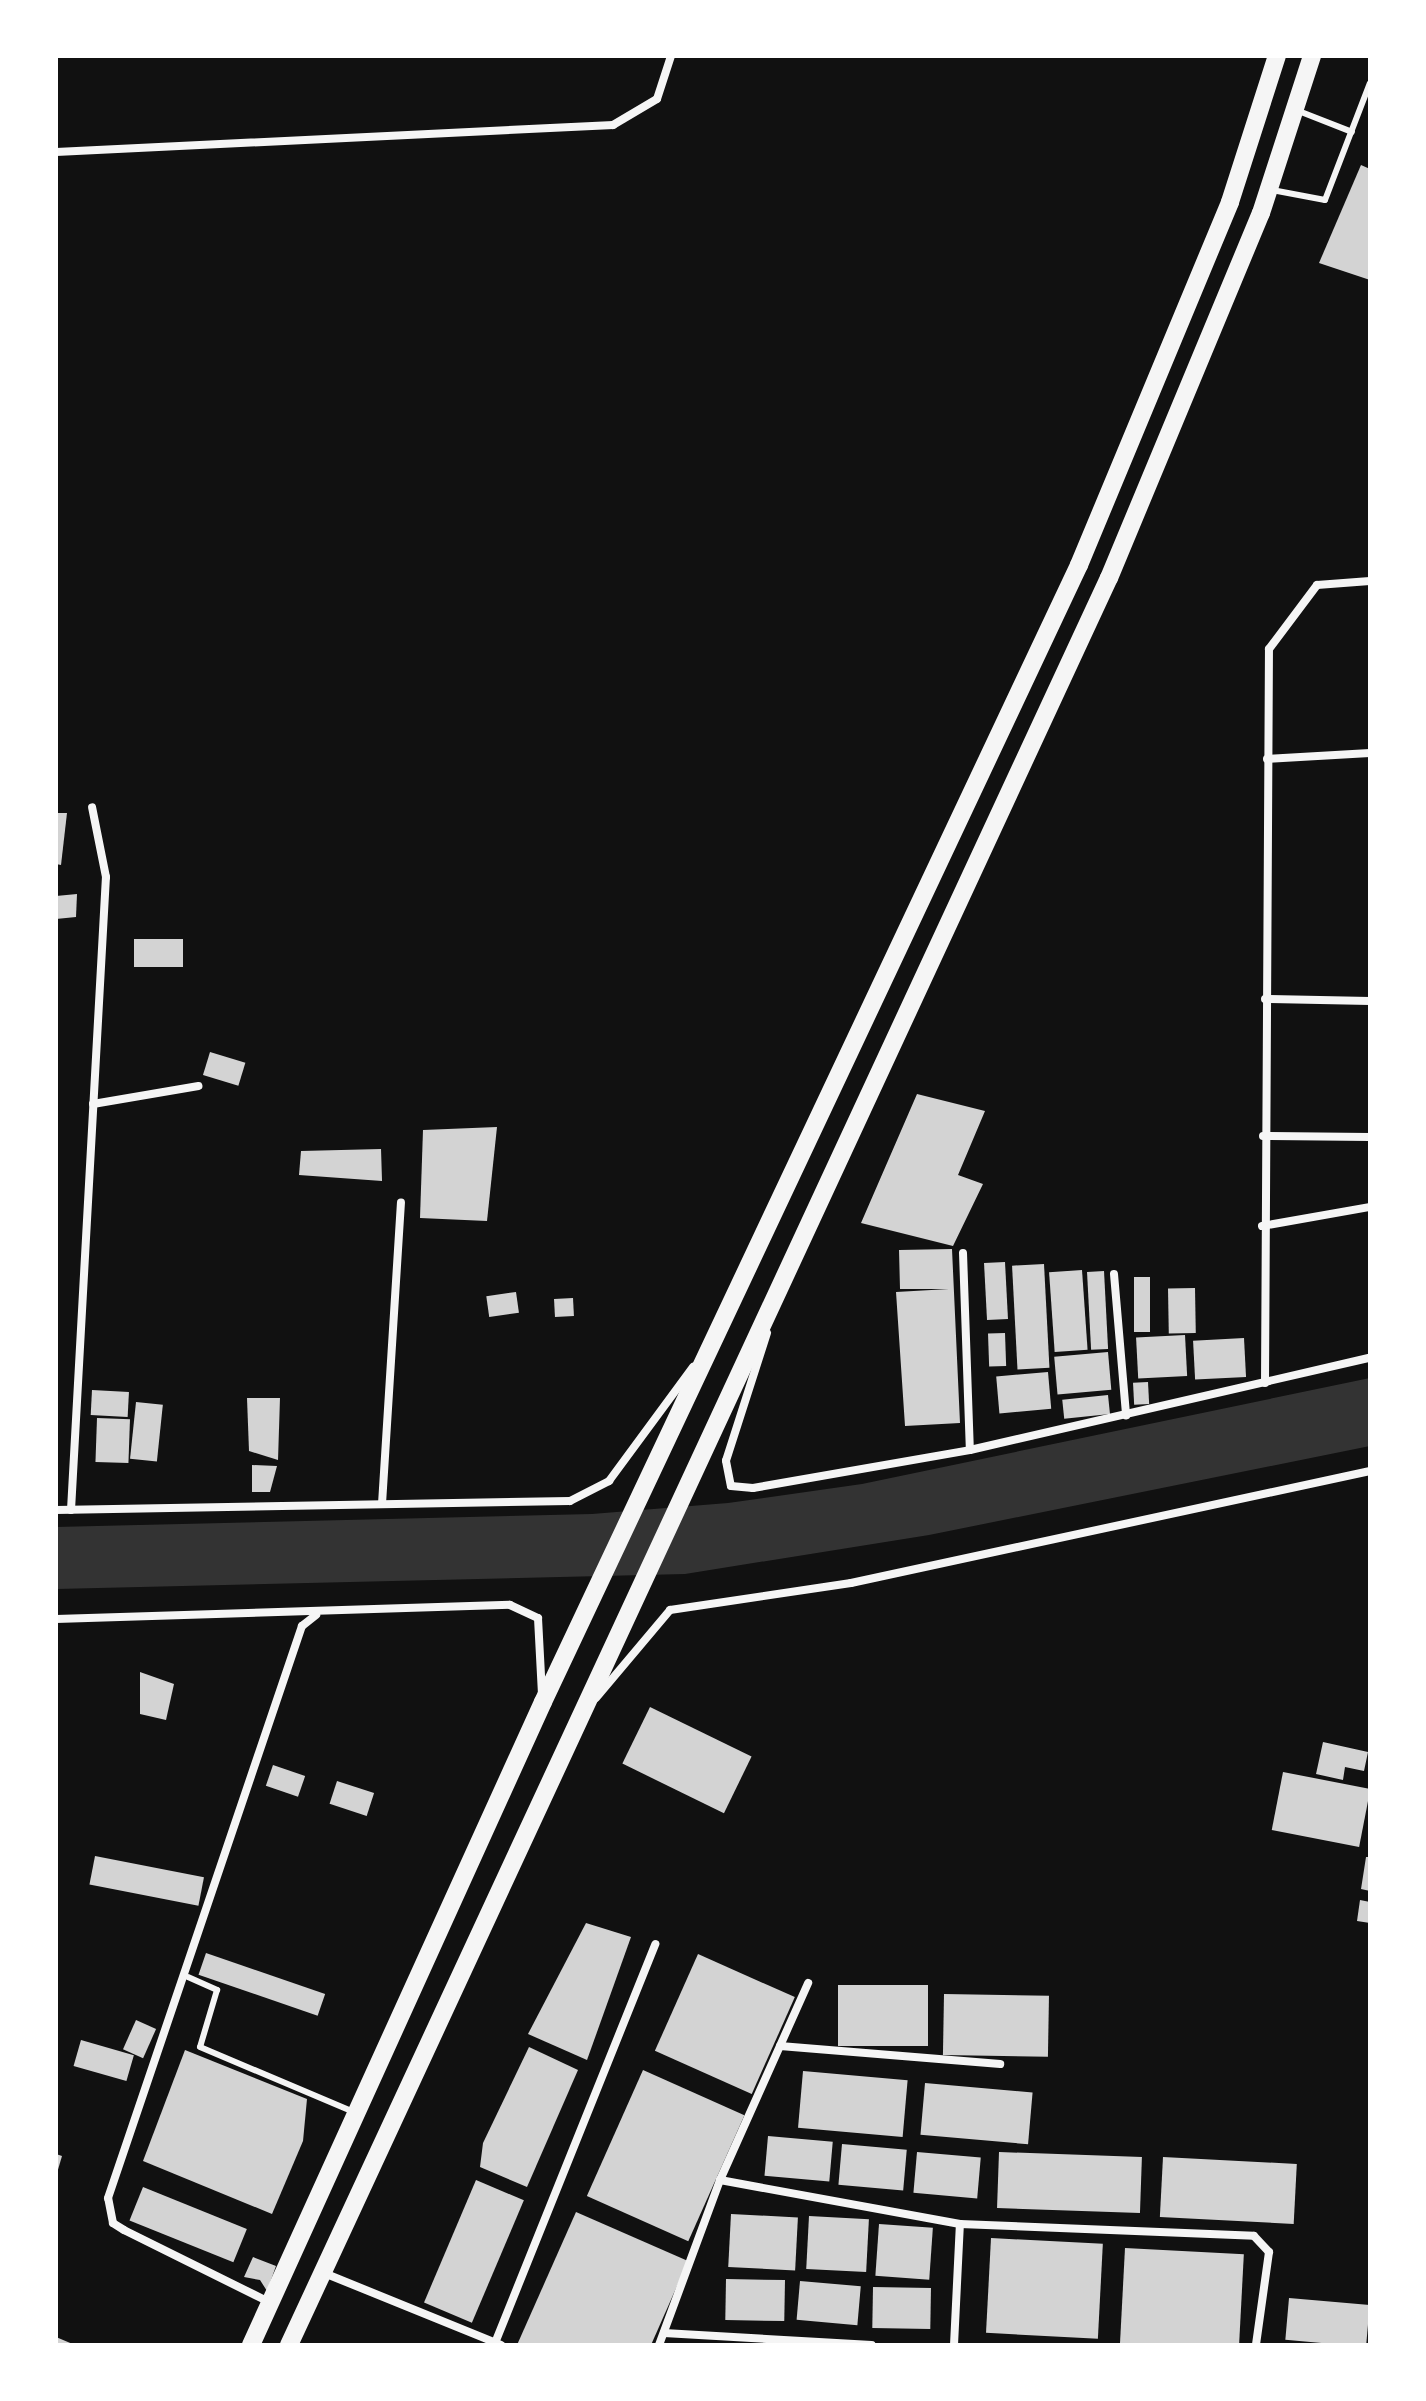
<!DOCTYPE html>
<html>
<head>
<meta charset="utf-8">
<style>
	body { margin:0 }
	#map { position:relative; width:1426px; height:2401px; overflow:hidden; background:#111; font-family:"Asap Condensed",sans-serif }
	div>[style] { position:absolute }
	.water>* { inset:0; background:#333 }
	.building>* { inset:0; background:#d3d3d3; transform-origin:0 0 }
	.service>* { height:6px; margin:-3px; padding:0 3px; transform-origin:3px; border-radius:3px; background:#f5f5f5 }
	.minor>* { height:8px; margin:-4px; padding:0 4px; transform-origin:4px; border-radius:4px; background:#f5f5f5 }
	.primary>* { height:18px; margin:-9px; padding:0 9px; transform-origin:9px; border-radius:9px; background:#f5f5f5 }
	span { translate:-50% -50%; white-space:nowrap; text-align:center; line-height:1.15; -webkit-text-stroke:6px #fff; paint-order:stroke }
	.frame { position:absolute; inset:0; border:58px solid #fff; pointer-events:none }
</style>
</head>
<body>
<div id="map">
	<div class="water">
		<i style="clip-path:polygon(1370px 1378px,1370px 1446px,929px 1535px,685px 1574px,56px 1589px,56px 1527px,592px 1514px,728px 1503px,862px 1484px)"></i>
	</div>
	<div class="building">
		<i style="clip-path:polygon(1361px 165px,1370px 169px,1370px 280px,1319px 263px)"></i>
		<i style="clip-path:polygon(56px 813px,67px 813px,61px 865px,56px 864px)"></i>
		<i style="clip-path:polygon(77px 894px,76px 917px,56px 919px,56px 896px)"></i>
		<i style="left:134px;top:939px;width:49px;height:28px"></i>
		<i style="left:210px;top:1052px;width:37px;height:24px;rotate:17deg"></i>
		<i style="clip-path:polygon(917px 1094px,985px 1111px,958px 1175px,983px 1184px,953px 1246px,861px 1223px)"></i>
		<i style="clip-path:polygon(497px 1127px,487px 1221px,420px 1218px,423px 1130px)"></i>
		<i style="clip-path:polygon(381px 1149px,382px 1181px,299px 1175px,301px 1151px)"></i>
		<i style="clip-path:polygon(952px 1249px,960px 1423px,905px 1426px,896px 1292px,949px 1289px,900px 1289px,899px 1250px)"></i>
		<i style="left:1005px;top:1262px;width:57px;height:21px;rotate:87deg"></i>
		<i style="left:1044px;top:1264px;width:104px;height:32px;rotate:87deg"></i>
		<i style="left:1082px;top:1270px;width:80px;height:33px;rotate:86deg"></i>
		<i style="left:1104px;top:1271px;width:78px;height:17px;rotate:87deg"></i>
		<i style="left:1134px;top:1277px;width:16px;height:55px"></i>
		<i style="left:1195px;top:1288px;width:45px;height:27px;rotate:89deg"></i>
		<i style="left:516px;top:1292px;width:21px;height:30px;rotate:82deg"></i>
		<i style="left:573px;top:1298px;width:18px;height:19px;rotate:87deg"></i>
		<i style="left:1005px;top:1333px;width:33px;height:17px;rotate:88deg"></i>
		<i style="left:1185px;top:1335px;width:41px;height:49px;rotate:87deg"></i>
		<i style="left:1244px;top:1338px;width:39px;height:51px;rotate:87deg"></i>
		<i style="left:1108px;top:1352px;width:38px;height:54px;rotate:85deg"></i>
		<i style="left:1048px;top:1372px;width:37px;height:52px;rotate:85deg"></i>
		<i style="left:1148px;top:1382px;width:22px;height:15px;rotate:87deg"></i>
		<i style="left:92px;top:1390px;width:37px;height:25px;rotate:3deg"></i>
		<i style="left:1108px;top:1395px;width:19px;height:46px;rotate:84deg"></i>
		<i style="clip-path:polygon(247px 1398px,280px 1398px,278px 1460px,249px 1451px)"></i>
		<i style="left:136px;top:1402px;width:27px;height:57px;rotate:6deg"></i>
		<i style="left:97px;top:1418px;width:33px;height:44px;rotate:2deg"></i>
		<i style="clip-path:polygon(252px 1465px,277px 1466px,270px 1492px,252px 1492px)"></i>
		<i style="clip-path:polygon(140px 1672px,174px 1684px,166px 1720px,140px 1714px)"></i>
		<i style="left:650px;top:1707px;width:113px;height:63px;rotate:26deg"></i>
		<i style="clip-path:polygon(1323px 1742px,1368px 1752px,1364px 1771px,1345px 1767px,1343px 1780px,1316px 1774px)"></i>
		<i style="left:273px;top:1765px;width:34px;height:22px;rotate:19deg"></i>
		<i style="left:1283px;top:1772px;width:89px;height:59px;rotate:11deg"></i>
		<i style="left:337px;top:1781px;width:39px;height:24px;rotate:18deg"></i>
		<i style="left:95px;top:1856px;width:111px;height:29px;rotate:11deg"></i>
		<i style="clip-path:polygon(1366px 1857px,1370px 1857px,1370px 1891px,1361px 1889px)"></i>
		<i style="clip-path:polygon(1360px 1900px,1370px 1902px,1370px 1923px,1357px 1921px)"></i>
		<i style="clip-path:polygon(586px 1923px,631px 1937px,587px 2060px,528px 2034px)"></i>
		<i style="left:206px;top:1953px;width:126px;height:23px;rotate:19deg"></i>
		<i style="left:698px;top:1954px;width:106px;height:106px;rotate:24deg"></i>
		<i style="left:838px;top:1985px;width:90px;height:61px"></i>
		<i style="left:944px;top:1994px;width:105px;height:61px;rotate:1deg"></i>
		<i style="left:136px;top:2020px;width:22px;height:32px;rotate:24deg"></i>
		<i style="left:81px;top:2040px;width:55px;height:27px;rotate:16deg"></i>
		<i style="clip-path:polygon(529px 2047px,578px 2070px,527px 2187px,480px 2167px,483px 2143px)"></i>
		<i style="clip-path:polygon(185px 2050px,307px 2099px,303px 2141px,272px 2214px,143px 2161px)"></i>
		<i style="left:643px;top:2070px;width:111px;height:138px;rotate:24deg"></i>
		<i style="left:803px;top:2071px;width:105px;height:57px;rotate:5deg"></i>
		<i style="left:925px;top:2083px;width:108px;height:52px;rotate:5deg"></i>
		<i style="left:768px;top:2136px;width:65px;height:40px;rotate:5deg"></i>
		<i style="left:842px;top:2144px;width:65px;height:41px;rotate:5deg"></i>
		<i style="left:917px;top:2152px;width:64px;height:41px;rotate:5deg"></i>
		<i style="left:999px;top:2152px;width:143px;height:56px;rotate:2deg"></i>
		<i style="clip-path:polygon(56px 2154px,62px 2156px,57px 2173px,56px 2173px)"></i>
		<i style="left:1163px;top:2157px;width:134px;height:60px;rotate:3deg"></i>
		<i style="left:476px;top:2180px;width:52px;height:133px;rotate:23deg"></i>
		<i style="left:143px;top:2187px;width:112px;height:36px;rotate:22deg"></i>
		<i style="clip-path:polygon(576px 2212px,688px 2261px,651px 2345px,517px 2345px)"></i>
		<i style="left:731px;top:2214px;width:67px;height:53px;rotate:3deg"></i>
		<i style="left:809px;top:2216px;width:60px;height:53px;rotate:3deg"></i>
		<i style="left:879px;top:2224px;width:54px;height:52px;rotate:4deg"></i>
		<i style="left:991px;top:2238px;width:112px;height:95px;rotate:3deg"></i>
		<i style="left:1125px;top:2248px;width:119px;height:97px;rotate:3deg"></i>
		<i style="clip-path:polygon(253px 2257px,276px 2266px,267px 2291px,260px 2280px,244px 2277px)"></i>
		<i style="left:726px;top:2279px;width:59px;height:41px;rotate:1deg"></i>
		<i style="left:800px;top:2281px;width:61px;height:39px;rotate:5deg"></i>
		<i style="left:873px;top:2287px;width:58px;height:41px;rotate:1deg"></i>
		<i style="left:1289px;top:2298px;width:81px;height:42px;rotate:5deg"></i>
		<i style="clip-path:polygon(56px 2337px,75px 2345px,56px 2345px)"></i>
	</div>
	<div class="service">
		<i style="left:1296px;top:110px;width:60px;rotate:21.4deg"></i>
		<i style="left:1272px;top:190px;width:54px;rotate:10.7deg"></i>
		<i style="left:1325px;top:200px;width:125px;rotate:-69deg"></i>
		<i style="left:188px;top:1977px;width:32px;rotate:24deg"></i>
		<i style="left:217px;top:1990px;width:59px;rotate:106.6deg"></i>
		<i style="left:200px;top:2047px;width:167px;rotate:22.9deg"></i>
	</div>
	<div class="minor">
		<i style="left:56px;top:152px;width:558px;rotate:-2.78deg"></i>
		<i style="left:613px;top:125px;width:51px;rotate:-30.6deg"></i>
		<i style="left:657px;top:99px;width:45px;rotate:-72deg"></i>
		<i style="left:1267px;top:759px;width:103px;rotate:-3.3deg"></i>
		<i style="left:1265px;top:999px;width:105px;rotate:1.1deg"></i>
		<i style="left:93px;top:1104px;width:107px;rotate:-9.7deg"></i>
		<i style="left:1263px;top:1136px;width:107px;rotate:0.5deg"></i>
		<i style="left:1262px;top:1226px;width:110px;rotate:-10deg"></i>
		<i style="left:963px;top:1253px;width:197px;rotate:88deg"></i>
		<i style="left:1114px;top:1274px;width:142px;rotate:85.1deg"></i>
		<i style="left:767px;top:1333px;width:134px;rotate:107.8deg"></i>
		<i style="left:726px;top:1461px;width:25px;rotate:79deg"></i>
		<i style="left:731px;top:1486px;width:22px;rotate:5deg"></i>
		<i style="left:753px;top:1488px;width:220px;rotate:-9.9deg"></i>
		<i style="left:970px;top:1450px;width:410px;rotate:-13deg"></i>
		<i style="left:1265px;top:1383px;width:734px;rotate:-89.69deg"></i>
		<i style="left:1269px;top:649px;width:80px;rotate:-53.1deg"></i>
		<i style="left:1317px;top:585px;width:53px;rotate:-4.3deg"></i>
		<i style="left:382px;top:1504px;width:302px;rotate:-86.4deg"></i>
		<i style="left:56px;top:1510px;width:514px;rotate:-1deg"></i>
		<i style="left:570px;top:1501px;width:44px;rotate:-27.1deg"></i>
		<i style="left:609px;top:1481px;width:142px;rotate:-53.6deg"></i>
		<i style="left:71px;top:1510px;width:634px;rotate:-86.84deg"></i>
		<i style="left:106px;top:877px;width:71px;rotate:-101.3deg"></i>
		<i style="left:56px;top:1619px;width:454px;rotate:-1.8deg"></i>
		<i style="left:510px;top:1605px;width:31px;rotate:25deg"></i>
		<i style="left:538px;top:1618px;width:76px;rotate:87deg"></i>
		<i style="left:596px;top:1698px;width:115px;rotate:-49.9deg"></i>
		<i style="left:670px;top:1610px;width:183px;rotate:-8.5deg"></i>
		<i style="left:851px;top:1583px;width:531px;rotate:-12.18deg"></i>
		<i style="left:780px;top:2046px;width:221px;rotate:4.7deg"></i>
		<i style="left:720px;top:2180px;width:216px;rotate:-65.9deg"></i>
		<i style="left:324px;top:2273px;width:191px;rotate:22.1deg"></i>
		<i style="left:269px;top:2302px;width:162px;rotate:-153.6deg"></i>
		<i style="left:124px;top:2230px;width:13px;rotate:-148deg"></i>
		<i style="left:113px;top:2223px;width:25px;rotate:-101deg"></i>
		<i style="left:108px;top:2198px;width:604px;rotate:-71.27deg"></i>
		<i style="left:302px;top:1626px;width:18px;rotate:-38deg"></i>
		<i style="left:664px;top:2333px;width:208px;rotate:3.3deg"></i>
		<i style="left:495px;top:2343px;width:430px;rotate:-68.1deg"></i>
		<i style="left:659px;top:2345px;width:176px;rotate:-69.7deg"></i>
		<i style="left:720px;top:2180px;width:244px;rotate:10.4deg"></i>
		<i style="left:960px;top:2224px;width:294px;rotate:2.3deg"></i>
		<i style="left:1254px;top:2236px;width:22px;rotate:47deg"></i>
		<i style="left:1269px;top:2252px;width:94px;rotate:98deg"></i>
		<i style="left:954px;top:2345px;width:121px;rotate:-87.2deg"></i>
	</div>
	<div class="primary">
		<i style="left:251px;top:2345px;width:706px;rotate:-65.58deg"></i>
		<i style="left:543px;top:1702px;width:1257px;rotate:-64.76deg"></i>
		<i style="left:1079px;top:565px;width:393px;rotate:-67.4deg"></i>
		<i style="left:1230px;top:202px;width:153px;rotate:-72.2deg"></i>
		<i style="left:289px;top:2345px;width:1948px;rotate:-65.11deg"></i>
		<i style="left:1109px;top:578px;width:395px;rotate:-67.4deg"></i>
		<i style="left:1261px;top:213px;width:165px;rotate:-72deg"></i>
	</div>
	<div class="frame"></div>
</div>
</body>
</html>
